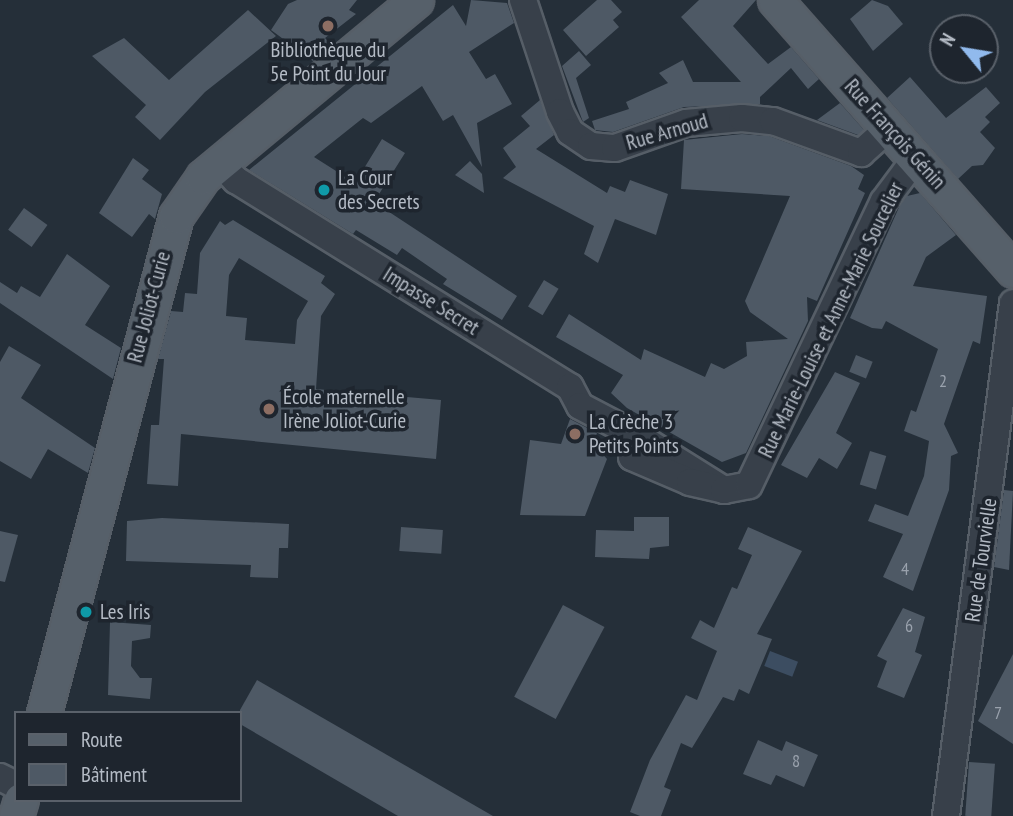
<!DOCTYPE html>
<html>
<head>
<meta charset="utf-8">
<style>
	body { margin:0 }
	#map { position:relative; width:1013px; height:816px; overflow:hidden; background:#252f39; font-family:"PT Sans Narrow",sans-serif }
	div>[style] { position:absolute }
	.water>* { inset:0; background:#3c4d61; transform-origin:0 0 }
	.building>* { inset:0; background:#4e5965; transform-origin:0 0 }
	.roads { filter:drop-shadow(2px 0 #565e67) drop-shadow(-2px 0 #565e67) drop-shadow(0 2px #565e67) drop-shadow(0 -2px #565e67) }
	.minor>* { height:26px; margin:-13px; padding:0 13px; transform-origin:13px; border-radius:13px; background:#38404a }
	.major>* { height:33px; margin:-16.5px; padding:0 16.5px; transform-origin:16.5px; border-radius:16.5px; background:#56606a }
	.dots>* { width:19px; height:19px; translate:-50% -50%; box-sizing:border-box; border:4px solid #1e252e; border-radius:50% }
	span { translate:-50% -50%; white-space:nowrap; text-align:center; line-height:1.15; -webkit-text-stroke:7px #1e252e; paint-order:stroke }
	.number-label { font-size:18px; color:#9aa2ad }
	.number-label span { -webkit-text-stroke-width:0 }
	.poi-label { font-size:21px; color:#b4bbc5 }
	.left { translate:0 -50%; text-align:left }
	.street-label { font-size:21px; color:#b4bbc5 }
	.legend { position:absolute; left:14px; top:711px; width:228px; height:91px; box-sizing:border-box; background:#1e252e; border:2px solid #5a616a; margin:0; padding:9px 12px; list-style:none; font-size:21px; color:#b4bbc5 }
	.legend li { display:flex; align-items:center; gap:14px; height:35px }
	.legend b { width:35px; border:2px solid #5a616a }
	.north { position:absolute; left:929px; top:14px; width:70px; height:70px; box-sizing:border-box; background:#1e252e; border:2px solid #5a616a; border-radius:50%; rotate:300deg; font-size:19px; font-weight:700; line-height:28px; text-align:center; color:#b4bbc5 }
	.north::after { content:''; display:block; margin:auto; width:24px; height:32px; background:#91baed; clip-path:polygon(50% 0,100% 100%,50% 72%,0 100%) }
</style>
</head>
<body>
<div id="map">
	<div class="water">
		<i style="left:770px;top:651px;width:30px;height:16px;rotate:21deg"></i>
	</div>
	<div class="building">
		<i style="clip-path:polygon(297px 0,357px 0,349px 10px,356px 14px,325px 38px,332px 45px,313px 61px,271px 30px,288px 4px)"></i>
		<i style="clip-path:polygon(471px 0,507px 3px,514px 23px,469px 52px,486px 79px,495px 74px,512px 104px,477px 123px,482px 167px,453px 115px,443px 121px,422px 86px,371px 123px,363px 118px,314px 157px,355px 183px,382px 139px,405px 153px,374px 202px,517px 296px,502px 320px,443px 284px,447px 279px,402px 248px,397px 255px,356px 230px,353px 234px,249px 170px,453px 5px,466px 26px)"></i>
		<i style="clip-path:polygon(597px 0,611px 0,622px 12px,613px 20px,619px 27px,586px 56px,563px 30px)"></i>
		<i style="clip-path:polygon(699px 0,756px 0,733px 26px,768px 64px,791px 47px,819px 79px,808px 89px,791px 68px,760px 97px,760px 104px,684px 107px,613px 132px,595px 130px,592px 121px,629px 109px,626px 102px,668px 83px,659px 73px,683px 60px,693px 82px,741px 82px,681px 17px)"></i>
		<i style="clip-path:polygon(872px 0,888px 6px,903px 24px,873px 51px,850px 19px)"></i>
		<i style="clip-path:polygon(248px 10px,276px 36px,205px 92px,160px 140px,135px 117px,146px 105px,92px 56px,124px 38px,169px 80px)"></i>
		<i style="clip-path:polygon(579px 51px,591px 65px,576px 78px,589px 118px,583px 122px,562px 66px)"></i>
		<i style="clip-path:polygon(910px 77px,946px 118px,986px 87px,1000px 103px,985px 117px,990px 122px,980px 132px,995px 148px,983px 165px,972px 166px,958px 179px,887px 98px)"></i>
		<i style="clip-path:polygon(540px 100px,554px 135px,536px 149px,607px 193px,610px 186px,625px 192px,630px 180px,668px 194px,656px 235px,615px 219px,598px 263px,584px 254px,594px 226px,503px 178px,516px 167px,503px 148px,530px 126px,521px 116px)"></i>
		<i style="clip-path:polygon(840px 103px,864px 130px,858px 135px,817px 120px)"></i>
		<i style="clip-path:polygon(742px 134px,769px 136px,851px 166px,864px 175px,858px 189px,865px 193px,817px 301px,807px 297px,808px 321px,746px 453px,722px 462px,627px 408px,611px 393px,623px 375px,556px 337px,569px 314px,641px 360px,644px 349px,705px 377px,711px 363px,724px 369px,747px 356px,746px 342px,788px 339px,750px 312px,745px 301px,790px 196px,681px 189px,684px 140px)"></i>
		<i style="clip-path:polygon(133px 158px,149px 170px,142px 179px,162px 194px,155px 219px,149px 214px,132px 237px,99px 213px)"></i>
		<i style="clip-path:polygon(470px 161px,482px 174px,484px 193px,455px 175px)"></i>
		<i style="clip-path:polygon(920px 193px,956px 235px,926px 257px,913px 286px,987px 296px,980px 344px,973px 341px,944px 424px,958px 453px,951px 456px,949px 490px,913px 591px,883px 577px,903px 534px,868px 521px,875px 504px,908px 516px,924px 476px,929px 441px,904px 431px,911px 410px,916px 412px,938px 349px,886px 321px,882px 329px,872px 328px,850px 318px,900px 205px,907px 196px)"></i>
		<i style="left:24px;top:208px;width:29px;height:27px;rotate:36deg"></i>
		<i style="clip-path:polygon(evenodd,233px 220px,325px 276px,321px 283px,335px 294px,321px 316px,316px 389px,441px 400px,436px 459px,181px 434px,178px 486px,147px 484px,151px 425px,159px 425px,164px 359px,158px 359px,171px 311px,183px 312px,185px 293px,197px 294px,200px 253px,220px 221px,225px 225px,233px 220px,239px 258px,308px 301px,297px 320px,295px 344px,245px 340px,247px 318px,226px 316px,229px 275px,239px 258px)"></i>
		<i style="clip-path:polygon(67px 254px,110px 286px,85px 325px,121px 348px,113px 379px,0 303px,0 282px,17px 293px,21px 286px,40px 297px)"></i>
		<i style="left:544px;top:280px;width:17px;height:31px;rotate:31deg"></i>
		<i style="clip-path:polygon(9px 346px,41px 365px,21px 398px,95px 448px,88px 473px,48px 449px,31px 479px,0 461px,0 362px)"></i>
		<i style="left:856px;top:355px;width:18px;height:18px;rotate:22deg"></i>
		<i style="clip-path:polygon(835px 372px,860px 383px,836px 433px,852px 443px,837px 469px,819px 458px,807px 478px,781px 465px)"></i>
		<i style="clip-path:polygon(570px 419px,597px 433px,593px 443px,607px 459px,585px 516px,520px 515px,530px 440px,561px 444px)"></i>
		<i style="left:870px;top:451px;width:17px;height:35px;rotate:17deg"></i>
		<i style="clip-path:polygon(1004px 490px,1013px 491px,1009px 570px,994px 567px)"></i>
		<i style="clip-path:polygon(634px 517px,669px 517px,669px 546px,650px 548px,649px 559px,595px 557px,596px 530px,634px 531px)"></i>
		<i style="clip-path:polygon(162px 518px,289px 524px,288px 548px,279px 548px,278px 578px,250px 577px,251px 565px,126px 561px,127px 521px)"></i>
		<i style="left:401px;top:527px;width:42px;height:24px;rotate:4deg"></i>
		<i style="clip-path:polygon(748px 527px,802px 551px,757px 634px,772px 639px,749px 694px,739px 689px,734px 701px,723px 697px,692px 748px,681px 743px,664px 787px,671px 790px,661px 816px,640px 816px,630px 812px,650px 760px,686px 695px,697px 700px,717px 651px,691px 638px,700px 620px,714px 628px,732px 587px,737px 589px,752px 555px,738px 549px)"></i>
		<i style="clip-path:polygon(0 531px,18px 535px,5px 582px,0 581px)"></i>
		<i style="left:563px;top:605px;width:47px;height:104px;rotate:28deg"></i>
		<i style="clip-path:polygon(903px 608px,925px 617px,915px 652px,922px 655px,904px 698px,877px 687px,887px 661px,877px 656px)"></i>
		<i style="clip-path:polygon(110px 622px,151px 625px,150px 638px,132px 641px,131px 666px,140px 678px,152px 678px,150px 699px,108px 695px)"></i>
		<i style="clip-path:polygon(1013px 654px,1013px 744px,978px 721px)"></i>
		<i style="clip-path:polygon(257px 680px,493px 816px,398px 816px,240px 724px,240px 710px)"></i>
		<i style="clip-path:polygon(758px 740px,782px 751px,786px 741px,818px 755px,804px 787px,776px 775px,771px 785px,743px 774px)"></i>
		<i style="left:969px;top:762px;width:26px;height:54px;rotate:4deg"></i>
	</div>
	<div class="roads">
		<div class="minor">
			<i style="left:523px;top:0;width:118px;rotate:71.7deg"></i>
			<i style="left:560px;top:112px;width:22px;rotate:63deg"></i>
			<i style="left:570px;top:132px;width:25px;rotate:34deg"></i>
			<i style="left:591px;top:146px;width:24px;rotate:5deg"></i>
			<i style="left:615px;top:148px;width:75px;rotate:-19.4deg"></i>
			<i style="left:686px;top:123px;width:56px;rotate:-5.1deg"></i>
			<i style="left:742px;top:118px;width:31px;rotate:6deg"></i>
			<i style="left:773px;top:121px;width:94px;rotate:20deg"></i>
			<i style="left:861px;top:153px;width:38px;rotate:-42deg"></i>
			<i style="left:219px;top:162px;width:25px;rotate:47deg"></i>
			<i style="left:236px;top:180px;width:393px;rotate:31.8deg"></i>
			<i style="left:570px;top:387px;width:21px;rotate:62deg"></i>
			<i style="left:580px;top:406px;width:69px;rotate:27.7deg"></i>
			<i style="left:724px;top:490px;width:98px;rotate:-147.9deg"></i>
			<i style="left:641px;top:438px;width:21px;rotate:115deg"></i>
			<i style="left:632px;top:457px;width:63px;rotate:23.3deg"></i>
			<i style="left:690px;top:482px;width:35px;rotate:13deg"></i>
			<i style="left:724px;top:490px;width:25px;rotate:-11deg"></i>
			<i style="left:749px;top:485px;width:314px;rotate:-64.6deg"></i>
			<i style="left:884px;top:201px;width:54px;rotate:-53.3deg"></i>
			<i style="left:0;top:777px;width:18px;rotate:27deg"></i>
			<i style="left:946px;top:816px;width:517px;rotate:-82.56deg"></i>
		</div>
		<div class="major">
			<i style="left:775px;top:0;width:360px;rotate:48.6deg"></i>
			<i style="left:44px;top:713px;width:514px;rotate:-75.13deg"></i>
			<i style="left:176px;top:216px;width:47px;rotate:-55.3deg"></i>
			<i style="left:203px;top:177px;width:277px;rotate:-39.7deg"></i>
			<i style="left:16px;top:816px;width:17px;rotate:-73deg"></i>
		</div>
	</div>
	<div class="dots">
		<i style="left:328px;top:26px;background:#8d6e63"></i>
		<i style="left:324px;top:190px;background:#0f9aa8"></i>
		<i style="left:269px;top:409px;background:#8d6e63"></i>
		<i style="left:575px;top:434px;background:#8d6e63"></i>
		<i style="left:86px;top:612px;background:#0f9aa8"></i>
	</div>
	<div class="number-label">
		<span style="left:943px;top:381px">2</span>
		<span style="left:905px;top:569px">4</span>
		<span style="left:909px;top:626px">6</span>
		<span style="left:998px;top:713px">7</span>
		<span style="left:796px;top:761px">8</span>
	</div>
	<div class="poi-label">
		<span style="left:328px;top:62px">Bibliothèque du<br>5e Point du Jour</span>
		<span class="left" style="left:338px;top:190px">La Cour<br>des Secrets</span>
		<span class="left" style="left:283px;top:409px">École maternelle<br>Irène Joliot-Curie</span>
		<span class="left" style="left:589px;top:434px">La Crèche 3<br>Petits Points</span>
		<span class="left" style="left:100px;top:612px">Les Iris</span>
	</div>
	<div class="street-label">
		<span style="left:667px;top:132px;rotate:-16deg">Rue Arnoud</span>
		<span style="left:895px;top:134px;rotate:48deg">Rue François Génin</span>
		<span style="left:431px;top:301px;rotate:32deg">Impasse Secret</span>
		<span style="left:149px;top:307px;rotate:-75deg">Rue Joliot-Curie</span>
		<span style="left:831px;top:320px;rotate:-64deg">Rue Marie-Louise et Anne-Marie Soucelier</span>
		<span style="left:981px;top:560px;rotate:-82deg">Rue de Tourvielle</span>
	</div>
	<ul class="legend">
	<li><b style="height:9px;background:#56606a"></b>Route</li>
	<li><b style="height:19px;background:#4e5965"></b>Bâtiment</li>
	</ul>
	<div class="north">N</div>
</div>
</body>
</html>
